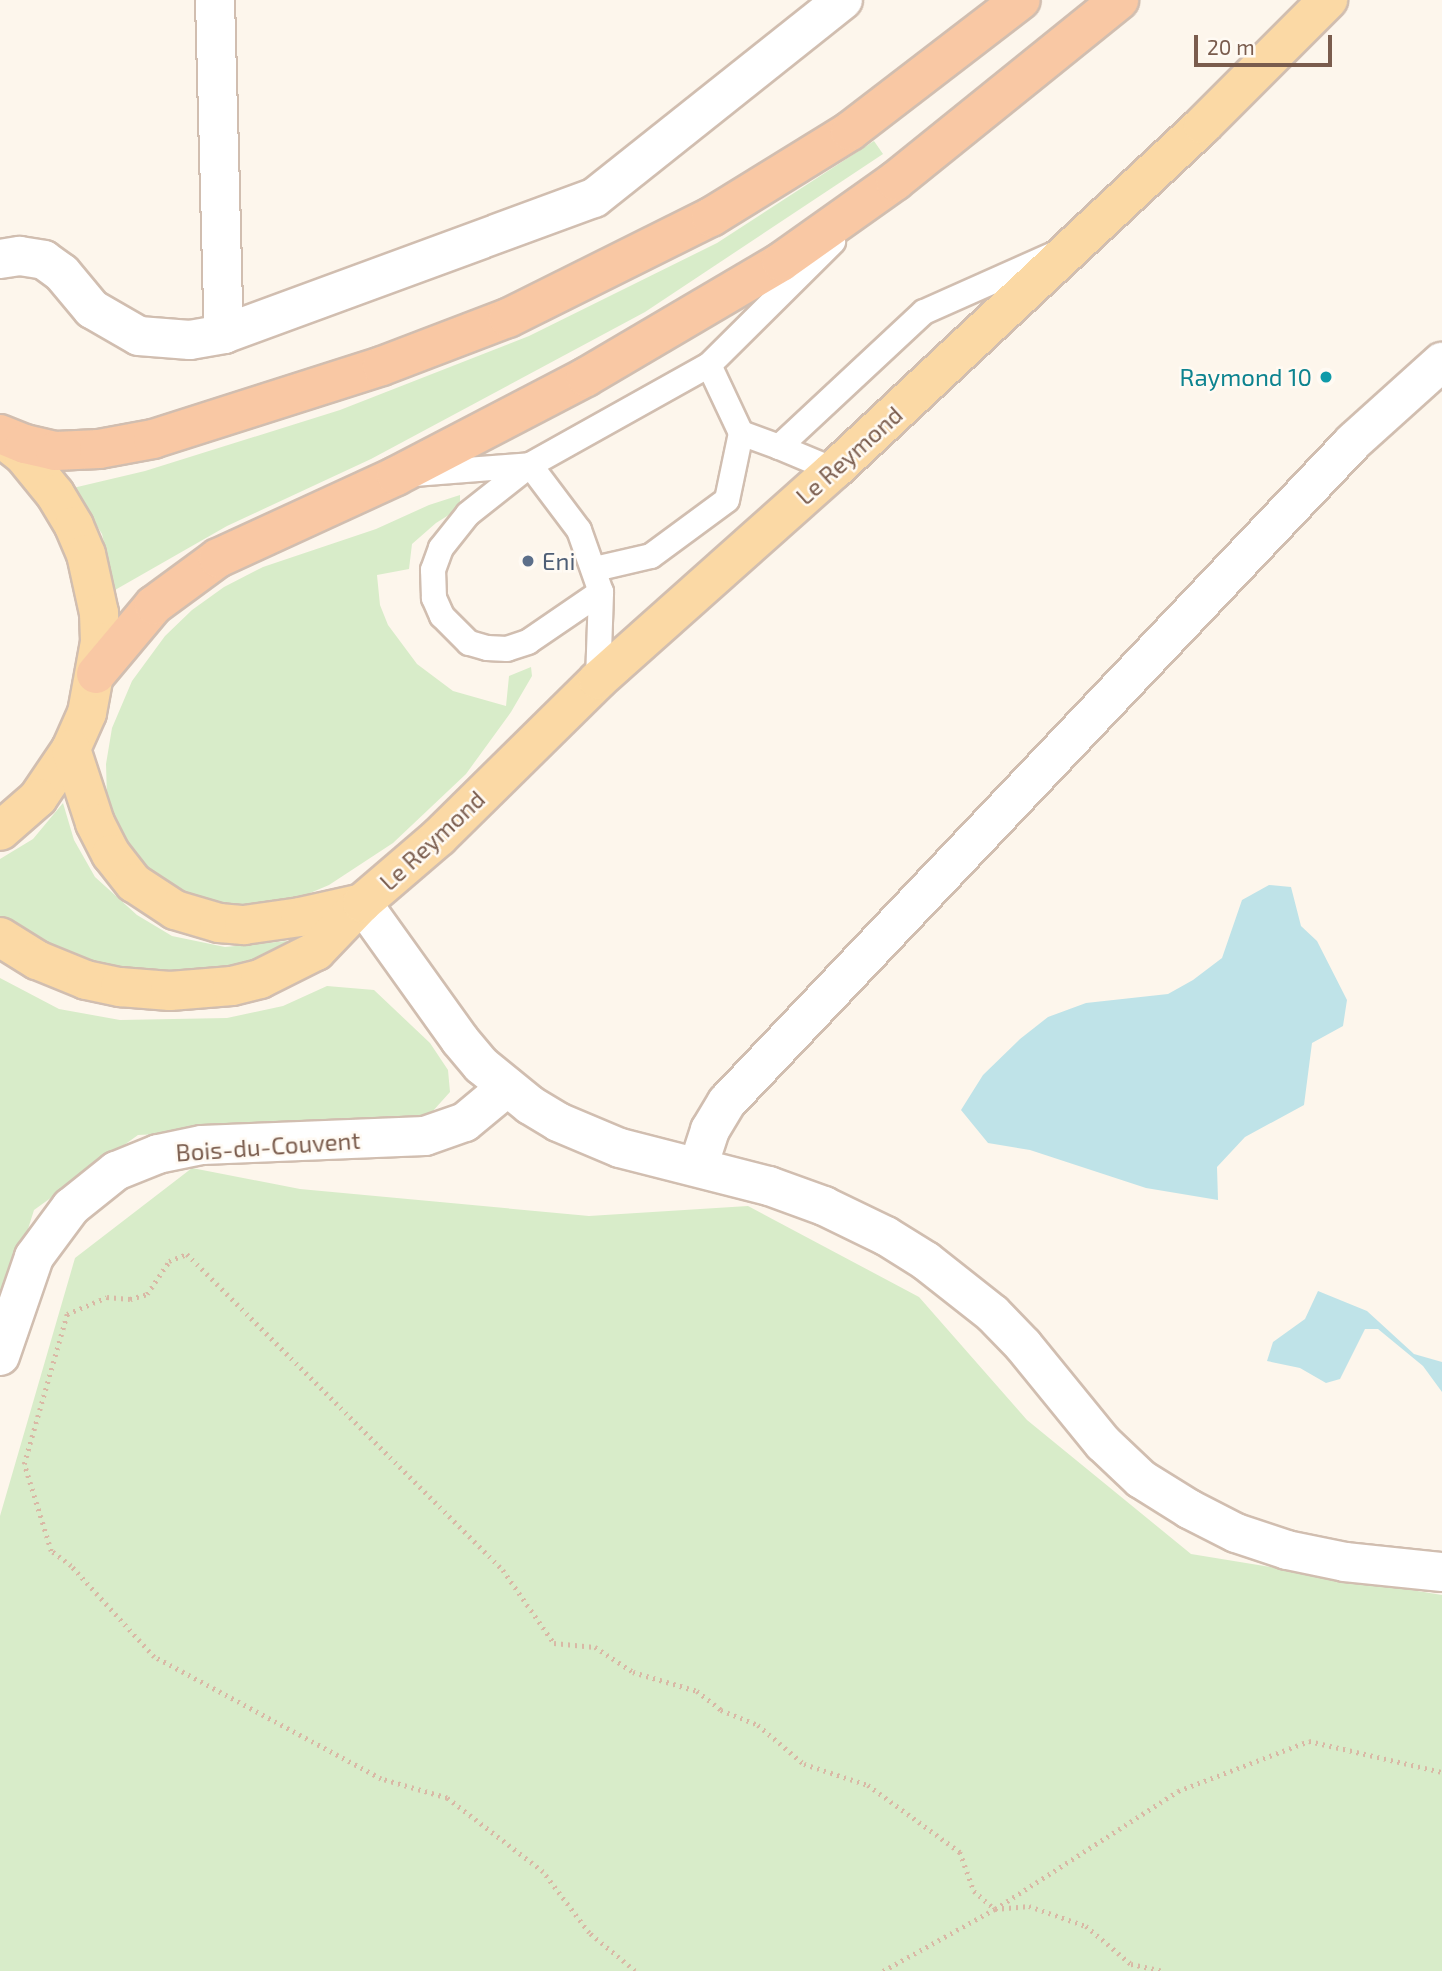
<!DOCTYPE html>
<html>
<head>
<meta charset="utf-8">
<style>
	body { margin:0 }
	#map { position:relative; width:1442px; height:1971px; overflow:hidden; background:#fdf6ec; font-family:"Exo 2",sans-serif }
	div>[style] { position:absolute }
	.green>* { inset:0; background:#d8ecc9 }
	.water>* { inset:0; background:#bfe3e8 }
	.path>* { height:4.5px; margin-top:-2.25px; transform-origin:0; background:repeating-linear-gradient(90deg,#d9b8a5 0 2px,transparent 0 7px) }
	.roads { filter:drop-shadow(2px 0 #d1beb0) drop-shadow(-2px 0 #d1beb0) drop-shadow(0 2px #d1beb0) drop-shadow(0 -2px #d1beb0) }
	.service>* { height:24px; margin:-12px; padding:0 12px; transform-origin:12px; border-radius:12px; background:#fff }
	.minor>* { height:38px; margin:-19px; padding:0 19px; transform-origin:19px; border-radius:19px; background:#fff }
	.primary>* { height:38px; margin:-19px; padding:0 19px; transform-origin:19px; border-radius:19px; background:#fbd9a5 }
	.trunk>* { height:38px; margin:-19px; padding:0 19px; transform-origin:19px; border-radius:19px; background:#f9c8a4 }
	.dots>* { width:19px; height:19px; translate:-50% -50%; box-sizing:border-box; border:4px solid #fffaf3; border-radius:50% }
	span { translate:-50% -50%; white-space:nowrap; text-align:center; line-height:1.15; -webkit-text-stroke:5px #fffaf3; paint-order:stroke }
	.culture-label { font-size:24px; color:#0d838f }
	.right { translate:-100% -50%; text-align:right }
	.street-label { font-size:24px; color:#7a5c4d }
	.service-label { font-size:24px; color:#4e5e75 }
	.left { translate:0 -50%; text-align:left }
	.scale { position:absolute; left:1194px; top:35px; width:138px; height:32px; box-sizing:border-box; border:4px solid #7a5c4d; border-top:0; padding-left:9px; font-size:21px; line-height:24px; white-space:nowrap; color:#7a5c4d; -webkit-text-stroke:5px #fffaf3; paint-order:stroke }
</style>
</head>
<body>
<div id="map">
	<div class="green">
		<i style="clip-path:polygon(874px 141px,883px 154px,645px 312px,371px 459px,227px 526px,115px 590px,102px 534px,73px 488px,145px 471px,340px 410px,529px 336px,717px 243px)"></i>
		<i style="clip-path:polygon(460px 495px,460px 508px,436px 523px,412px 544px,409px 569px,377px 575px,380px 605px,388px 625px,417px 664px,453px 691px,506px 706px,509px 676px,531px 667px,532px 676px,511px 712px,466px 774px,393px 843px,329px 885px,296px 899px,235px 906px,183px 897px,152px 876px,135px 858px,116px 826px,107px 799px,106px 764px,112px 728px,132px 681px,165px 636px,192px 610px,224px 587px,263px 567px,376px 529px,429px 505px)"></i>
		<i style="clip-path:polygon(63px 803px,74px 840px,95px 877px,137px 915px,172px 936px,225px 947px,297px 940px,248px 968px,200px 975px,107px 972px,57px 951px,0 917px,0 859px,33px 839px)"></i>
		<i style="clip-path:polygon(0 978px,59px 1009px,120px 1020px,227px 1018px,283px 1006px,327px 986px,374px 990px,430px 1043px,448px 1070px,450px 1092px,423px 1122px,138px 1135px,34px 1210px,0 1318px)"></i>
		<i style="clip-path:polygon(192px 1168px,300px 1189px,589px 1216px,748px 1206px,919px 1297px,1027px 1420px,1191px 1554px,1442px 1595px,1442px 1971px,0 1971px,0 1516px,75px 1258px)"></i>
	</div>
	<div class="water">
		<i style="clip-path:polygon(1269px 885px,1291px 887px,1301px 926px,1317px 941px,1347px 1000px,1343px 1026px,1312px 1043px,1304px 1105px,1245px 1137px,1217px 1167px,1218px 1200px,1146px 1188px,1030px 1150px,988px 1143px,961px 1110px,983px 1075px,1020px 1039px,1048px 1017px,1086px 1003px,1168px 994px,1193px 980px,1222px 958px,1242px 900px)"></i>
		<i style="clip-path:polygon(1318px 1291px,1367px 1311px,1414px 1354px,1442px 1362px,1442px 1392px,1423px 1366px,1378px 1329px,1365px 1329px,1340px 1379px,1326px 1383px,1300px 1368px,1267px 1361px,1273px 1342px,1305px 1319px)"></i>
	</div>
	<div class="path">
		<i style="left:635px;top:1971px;width:60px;rotate:-140.4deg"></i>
		<i style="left:589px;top:1933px;width:76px;rotate:-127deg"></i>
		<i style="left:543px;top:1872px;width:121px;rotate:-142.4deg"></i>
		<i style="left:447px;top:1798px;width:69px;rotate:-163.9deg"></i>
		<i style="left:381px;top:1779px;width:258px;rotate:-151.7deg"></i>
		<i style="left:154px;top:1657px;width:123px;rotate:-132.4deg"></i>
		<i style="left:71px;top:1566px;width:25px;rotate:-143deg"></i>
		<i style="left:51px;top:1551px;width:91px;rotate:-107.2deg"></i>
		<i style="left:24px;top:1464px;width:156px;rotate:-74deg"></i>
		<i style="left:67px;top:1314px;width:43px;rotate:-23deg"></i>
		<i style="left:107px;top:1297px;width:23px;rotate:5deg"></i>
		<i style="left:130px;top:1299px;width:18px;rotate:-16deg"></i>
		<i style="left:147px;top:1294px;width:40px;rotate:-56deg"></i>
		<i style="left:169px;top:1261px;width:19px;rotate:-21deg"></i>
		<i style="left:187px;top:1254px;width:447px;rotate:45deg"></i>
		<i style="left:503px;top:1570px;width:89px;rotate:55.1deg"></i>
		<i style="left:554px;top:1643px;width:41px;rotate:5.6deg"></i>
		<i style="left:595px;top:1647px;width:45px;rotate:33.3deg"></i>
		<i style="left:633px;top:1672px;width:67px;rotate:16.5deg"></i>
		<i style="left:697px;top:1691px;width:31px;rotate:38deg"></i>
		<i style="left:721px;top:1710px;width:40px;rotate:22deg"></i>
		<i style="left:758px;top:1725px;width:60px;rotate:40.3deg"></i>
		<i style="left:804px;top:1764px;width:67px;rotate:18.2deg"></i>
		<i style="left:868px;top:1785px;width:114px;rotate:36.1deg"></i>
		<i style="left:960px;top:1852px;width:41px;rotate:70.3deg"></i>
		<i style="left:974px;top:1891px;width:28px;rotate:41deg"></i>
		<i style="left:995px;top:1909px;width:34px;rotate:-5deg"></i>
		<i style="left:1029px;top:1906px;width:60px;rotate:19.3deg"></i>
		<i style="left:1086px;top:1926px;width:59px;rotate:40.2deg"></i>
		<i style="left:1131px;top:1964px;width:33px;rotate:12deg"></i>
		<i style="left:883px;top:1971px;width:128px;rotate:-29deg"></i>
		<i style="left:995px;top:1909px;width:218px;rotate:-32.8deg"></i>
		<i style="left:1178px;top:1791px;width:140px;rotate:-20.9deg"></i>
		<i style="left:1309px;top:1741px;width:137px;rotate:13.1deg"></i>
	</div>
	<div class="roads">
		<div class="service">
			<i style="left:741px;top:433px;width:40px;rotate:20.2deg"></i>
			<i style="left:779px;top:447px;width:198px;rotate:-43deg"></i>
			<i style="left:924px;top:312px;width:138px;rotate:-24deg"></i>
			<i style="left:779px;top:447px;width:60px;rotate:22.7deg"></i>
			<i style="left:530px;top:465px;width:81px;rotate:53deg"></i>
			<i style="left:579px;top:530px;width:66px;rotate:70.5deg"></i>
			<i style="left:601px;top:592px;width:88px;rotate:145.6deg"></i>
			<i style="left:528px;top:642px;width:22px;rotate:162deg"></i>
			<i style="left:507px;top:649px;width:20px;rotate:-177deg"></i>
			<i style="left:487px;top:648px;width:19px;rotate:-164deg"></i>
			<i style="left:469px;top:643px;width:38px;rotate:-135deg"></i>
			<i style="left:442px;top:616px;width:20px;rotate:-114deg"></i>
			<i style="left:434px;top:598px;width:28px;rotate:-92deg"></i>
			<i style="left:433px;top:570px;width:23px;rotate:-70deg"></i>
			<i style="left:441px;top:548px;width:43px;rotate:-51.5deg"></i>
			<i style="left:468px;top:514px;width:79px;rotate:-38.3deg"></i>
			<i style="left:414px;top:474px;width:116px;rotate:-4.4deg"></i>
			<i style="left:530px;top:465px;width:205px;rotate:-29.2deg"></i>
			<i style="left:709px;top:365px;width:175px;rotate:-44.8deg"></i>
			<i style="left:595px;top:569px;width:57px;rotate:-13.1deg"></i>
			<i style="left:651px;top:556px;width:94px;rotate:-36.4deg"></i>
			<i style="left:727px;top:500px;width:68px;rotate:-78.2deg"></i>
			<i style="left:741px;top:433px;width:75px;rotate:-115.2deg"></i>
			<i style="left:598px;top:680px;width:88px;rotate:-88deg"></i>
		</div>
		<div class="minor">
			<i style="left:215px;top:0;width:334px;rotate:88.5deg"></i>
			<i style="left:0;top:259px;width:20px;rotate:-9deg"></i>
			<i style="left:20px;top:256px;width:24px;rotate:9deg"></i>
			<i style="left:44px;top:260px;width:22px;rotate:36deg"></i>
			<i style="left:62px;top:273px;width:47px;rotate:50.2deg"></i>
			<i style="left:92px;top:309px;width:54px;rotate:29.9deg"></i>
			<i style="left:139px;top:336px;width:51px;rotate:4.5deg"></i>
			<i style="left:190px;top:340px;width:35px;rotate:-10deg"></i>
			<i style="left:224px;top:334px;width:394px;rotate:-20.2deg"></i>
			<i style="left:594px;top:198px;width:318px;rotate:-38.5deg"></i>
			<i style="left:362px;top:903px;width:168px;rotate:54.4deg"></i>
			<i style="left:460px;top:1040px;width:33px;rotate:50deg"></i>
			<i style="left:481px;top:1065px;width:63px;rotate:39.2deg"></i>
			<i style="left:530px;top:1105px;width:33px;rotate:31deg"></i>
			<i style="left:558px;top:1122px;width:67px;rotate:22.8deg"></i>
			<i style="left:620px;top:1148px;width:154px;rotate:14.3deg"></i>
			<i style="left:769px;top:1186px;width:59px;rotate:20deg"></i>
			<i style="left:824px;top:1206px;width:69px;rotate:25.8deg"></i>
			<i style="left:886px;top:1236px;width:47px;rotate:32deg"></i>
			<i style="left:926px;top:1261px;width:85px;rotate:38.3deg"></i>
			<i style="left:993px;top:1314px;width:43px;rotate:45.9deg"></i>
			<i style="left:1023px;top:1345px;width:127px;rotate:50.8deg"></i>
			<i style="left:1103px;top:1443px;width:52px;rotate:43.5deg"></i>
			<i style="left:1141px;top:1479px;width:57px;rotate:32deg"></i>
			<i style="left:1189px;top:1509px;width:53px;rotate:27.1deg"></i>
			<i style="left:1236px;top:1533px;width:54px;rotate:18.4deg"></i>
			<i style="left:1287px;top:1550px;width:59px;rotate:11.7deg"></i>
			<i style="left:1345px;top:1562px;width:98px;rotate:5.9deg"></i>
			<i style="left:698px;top:1167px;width:39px;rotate:-72deg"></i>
			<i style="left:710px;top:1130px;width:33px;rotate:-59deg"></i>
			<i style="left:727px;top:1102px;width:910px;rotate:-46.51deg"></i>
			<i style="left:1353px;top:442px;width:120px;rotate:-42deg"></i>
			<i style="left:0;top:1356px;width:105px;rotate:-71deg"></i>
			<i style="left:34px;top:1257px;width:62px;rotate:-53.5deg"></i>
			<i style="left:71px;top:1207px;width:58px;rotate:-38.7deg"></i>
			<i style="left:116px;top:1171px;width:45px;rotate:-22deg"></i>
			<i style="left:158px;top:1154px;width:45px;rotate:-11.6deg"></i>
			<i style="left:202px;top:1145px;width:223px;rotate:-2.3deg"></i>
			<i style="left:425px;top:1136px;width:42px;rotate:-19.3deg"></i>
			<i style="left:465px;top:1122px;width:55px;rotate:-39.8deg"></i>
		</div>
		<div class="primary">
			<i style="left:0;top:437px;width:31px;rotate:38deg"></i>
			<i style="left:24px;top:456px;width:49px;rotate:50.8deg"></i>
			<i style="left:55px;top:494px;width:37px;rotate:59deg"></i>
			<i style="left:74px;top:526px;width:30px;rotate:67deg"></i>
			<i style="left:86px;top:554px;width:60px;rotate:77.6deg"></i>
			<i style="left:99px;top:613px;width:29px;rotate:88deg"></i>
			<i style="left:100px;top:642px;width:72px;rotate:100.4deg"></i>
			<i style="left:87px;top:713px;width:39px;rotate:114deg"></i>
			<i style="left:71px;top:749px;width:59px;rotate:124deg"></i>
			<i style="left:38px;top:798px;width:50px;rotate:139deg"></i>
			<i style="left:71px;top:749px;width:78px;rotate:72deg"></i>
			<i style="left:95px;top:823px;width:35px;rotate:63deg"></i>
			<i style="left:111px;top:854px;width:37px;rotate:52deg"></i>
			<i style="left:134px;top:883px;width:49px;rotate:33.4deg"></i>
			<i style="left:175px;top:910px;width:46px;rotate:16.5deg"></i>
			<i style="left:219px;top:923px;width:25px;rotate:5deg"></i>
			<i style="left:244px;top:925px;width:57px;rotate:-8.1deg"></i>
			<i style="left:300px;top:917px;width:64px;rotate:-12.7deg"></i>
			<i style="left:0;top:937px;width:44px;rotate:31.9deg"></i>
			<i style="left:37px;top:960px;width:53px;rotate:22.2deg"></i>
			<i style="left:86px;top:980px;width:35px;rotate:12deg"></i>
			<i style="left:120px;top:987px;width:50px;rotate:4.6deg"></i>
			<i style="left:170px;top:991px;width:62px;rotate:-4.6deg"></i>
			<i style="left:232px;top:986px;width:29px;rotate:-14deg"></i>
			<i style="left:260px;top:979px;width:63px;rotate:-26.6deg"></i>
			<i style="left:316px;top:951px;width:66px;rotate:-46.2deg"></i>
			<i style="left:362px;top:903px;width:101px;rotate:-40.6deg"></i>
			<i style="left:439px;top:837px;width:223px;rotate:-44.6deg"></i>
			<i style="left:598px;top:680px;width:316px;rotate:-41.7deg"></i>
			<i style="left:834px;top:470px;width:505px;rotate:-43.07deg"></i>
			<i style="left:1203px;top:125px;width:177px;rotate:-45deg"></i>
		</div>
		<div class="trunk">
			<i style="left:0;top:434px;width:27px;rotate:22deg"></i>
			<i style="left:25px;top:444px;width:31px;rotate:13deg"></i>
			<i style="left:55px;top:451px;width:44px;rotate:-2.6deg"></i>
			<i style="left:99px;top:449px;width:55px;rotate:-10.5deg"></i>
			<i style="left:153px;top:439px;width:240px;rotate:-17.7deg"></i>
			<i style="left:382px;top:366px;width:135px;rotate:-20.9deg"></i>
			<i style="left:508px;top:318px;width:227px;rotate:-26.5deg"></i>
			<i style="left:711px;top:217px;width:163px;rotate:-31.7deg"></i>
			<i style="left:850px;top:131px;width:215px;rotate:-37.5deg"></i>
			<i style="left:96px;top:674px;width:90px;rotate:-50deg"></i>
			<i style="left:154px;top:605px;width:79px;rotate:-36.3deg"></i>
			<i style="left:218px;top:558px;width:196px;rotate:-24.7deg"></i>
			<i style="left:396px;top:476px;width:214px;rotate:-27.5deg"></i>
			<i style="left:586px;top:377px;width:226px;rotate:-30.5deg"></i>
			<i style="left:781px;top:262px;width:140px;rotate:-35.4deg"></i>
			<i style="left:895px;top:181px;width:288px;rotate:-38.9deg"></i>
		</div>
	</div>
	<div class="dots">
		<i style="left:1326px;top:377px;background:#0f9aa8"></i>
		<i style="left:528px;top:561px;background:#5c6f8a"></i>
	</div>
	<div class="culture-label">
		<span class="right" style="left:1312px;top:377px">Raymond 10</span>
	</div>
	<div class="street-label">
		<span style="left:849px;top:455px;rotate:-42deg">Le Reymond</span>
		<span style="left:432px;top:840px;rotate:-43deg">Le Reymond</span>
		<span style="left:268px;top:1146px;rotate:-4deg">Bois-du-Couvent</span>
	</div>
	<div class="service-label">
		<span class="left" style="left:542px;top:561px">Eni</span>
	</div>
	<div class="scale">20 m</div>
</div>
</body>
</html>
